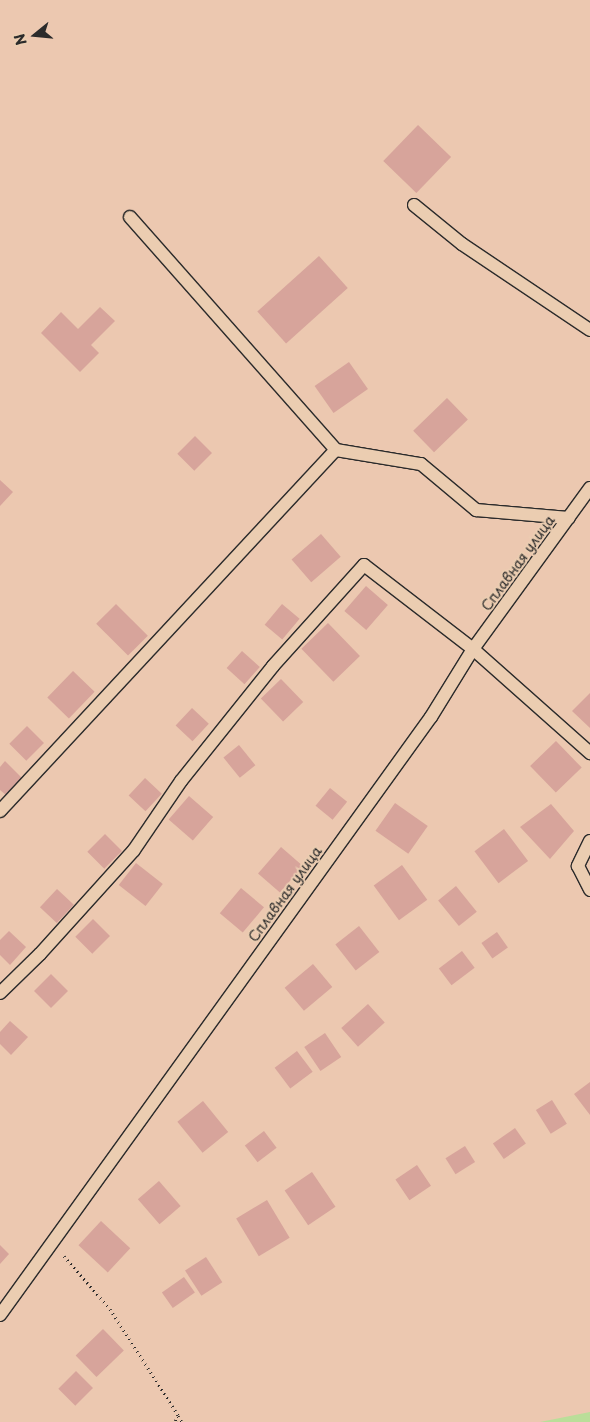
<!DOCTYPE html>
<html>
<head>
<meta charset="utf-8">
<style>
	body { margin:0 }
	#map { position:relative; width:590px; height:1422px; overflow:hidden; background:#ecc8b0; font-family:"Playpen Sans",sans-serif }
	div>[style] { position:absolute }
	.green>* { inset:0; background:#bade99 }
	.building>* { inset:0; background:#d7a49b; transform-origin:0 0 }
	.path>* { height:3px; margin-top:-1.5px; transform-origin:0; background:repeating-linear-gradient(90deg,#2b2b2b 0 1px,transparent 0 5px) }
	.roads { filter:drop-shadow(1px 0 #2b2b2b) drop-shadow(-1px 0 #2b2b2b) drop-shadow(0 1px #2b2b2b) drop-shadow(0 -1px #2b2b2b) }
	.service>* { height:12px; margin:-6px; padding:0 6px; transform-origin:6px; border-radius:6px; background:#ebcdb1 }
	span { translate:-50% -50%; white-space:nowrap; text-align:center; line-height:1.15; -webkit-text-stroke:4px #ebcdb1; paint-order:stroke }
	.street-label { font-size:14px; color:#2b2b2b }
	.north { position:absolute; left:10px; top:10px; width:50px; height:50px; -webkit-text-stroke:4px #ebcdb1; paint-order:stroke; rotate:253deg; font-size:14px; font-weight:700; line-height:20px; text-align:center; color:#2b2b2b }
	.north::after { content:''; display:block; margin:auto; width:18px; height:22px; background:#2b2b2b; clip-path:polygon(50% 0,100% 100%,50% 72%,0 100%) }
</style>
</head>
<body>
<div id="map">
	<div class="green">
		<i style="clip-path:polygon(590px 1412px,590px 1422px,540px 1422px)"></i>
	</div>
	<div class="building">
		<i style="left:418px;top:125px;width:46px;height:50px;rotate:44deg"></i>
		<i style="left:319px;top:256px;width:43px;height:83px;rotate:48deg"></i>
		<i style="clip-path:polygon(100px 307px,115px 321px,91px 345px,99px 353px,80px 372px,41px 333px,61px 312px,78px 329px)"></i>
		<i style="left:349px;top:362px;width:33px;height:42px;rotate:55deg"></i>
		<i style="left:447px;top:398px;width:30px;height:47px;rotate:46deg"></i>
		<i style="left:195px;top:436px;width:24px;height:25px;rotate:45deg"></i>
		<i style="clip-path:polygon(0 480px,13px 492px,0 506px)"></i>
		<i style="left:321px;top:534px;width:30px;height:39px;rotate:49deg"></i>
		<i style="left:366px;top:586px;width:29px;height:33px;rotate:41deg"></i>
		<i style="left:116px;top:604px;width:45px;height:28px;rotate:45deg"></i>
		<i style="left:282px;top:604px;width:23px;height:27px;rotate:40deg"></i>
		<i style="left:328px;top:623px;width:46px;height:37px;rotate:46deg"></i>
		<i style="left:242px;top:651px;width:24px;height:23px;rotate:42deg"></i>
		<i style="left:73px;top:671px;width:30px;height:37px;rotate:44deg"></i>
		<i style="left:281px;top:679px;width:32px;height:28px;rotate:46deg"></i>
		<i style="clip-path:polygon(590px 693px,590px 728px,572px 711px)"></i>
		<i style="left:192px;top:708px;width:23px;height:24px;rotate:43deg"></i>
		<i style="left:27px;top:726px;width:24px;height:25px;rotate:45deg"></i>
		<i style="left:556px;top:741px;width:37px;height:36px;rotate:46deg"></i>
		<i style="left:239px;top:745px;width:26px;height:20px;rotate:51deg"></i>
		<i style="clip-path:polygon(5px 761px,22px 778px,6px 795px,0 790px,0 767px)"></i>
		<i style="left:145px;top:778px;width:23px;height:24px;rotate:43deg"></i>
		<i style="left:330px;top:788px;width:22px;height:23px;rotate:39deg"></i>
		<i style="left:189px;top:796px;width:32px;height:31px;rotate:41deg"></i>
		<i style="left:395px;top:803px;width:40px;height:34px;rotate:35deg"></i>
		<i style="clip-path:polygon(551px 804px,574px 831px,550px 859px,520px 827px)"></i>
		<i style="left:504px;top:829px;width:40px;height:37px;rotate:53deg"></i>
		<i style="left:105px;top:834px;width:24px;height:25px;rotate:45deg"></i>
		<i style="left:281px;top:847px;width:29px;height:35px;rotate:41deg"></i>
		<i style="left:136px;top:863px;width:34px;height:28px;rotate:38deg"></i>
		<i style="left:402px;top:865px;width:43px;height:35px;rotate:54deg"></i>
		<i style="left:456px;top:886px;width:33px;height:23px;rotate:51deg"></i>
		<i style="left:241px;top:888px;width:30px;height:33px;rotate:40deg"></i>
		<i style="left:57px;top:889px;width:23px;height:25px;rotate:43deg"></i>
		<i style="left:93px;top:919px;width:24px;height:25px;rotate:45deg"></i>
		<i style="left:359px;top:926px;width:33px;height:30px;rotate:52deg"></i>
		<i style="clip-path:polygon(9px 931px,26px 947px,10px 965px,0 955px,0 940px)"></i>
		<i style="left:497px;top:932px;width:19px;height:19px;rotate:55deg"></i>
		<i style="left:462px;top:951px;width:21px;height:29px;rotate:53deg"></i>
		<i style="left:313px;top:964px;width:30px;height:37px;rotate:50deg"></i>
		<i style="left:51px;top:974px;width:24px;height:24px;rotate:45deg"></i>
		<i style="left:368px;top:1004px;width:25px;height:36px;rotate:48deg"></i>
		<i style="clip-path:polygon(10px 1021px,28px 1037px,11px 1055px,0 1044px,0 1032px)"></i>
		<i style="left:325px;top:1033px;width:29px;height:25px;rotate:56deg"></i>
		<i style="left:297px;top:1051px;width:26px;height:28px;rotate:53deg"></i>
		<i style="clip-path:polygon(590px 1082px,590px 1115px,574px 1094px)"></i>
		<i style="left:552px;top:1100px;width:28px;height:19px;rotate:58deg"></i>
		<i style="left:203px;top:1101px;width:40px;height:33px;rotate:51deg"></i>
		<i style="left:515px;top:1128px;width:19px;height:27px;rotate:55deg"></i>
		<i style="left:264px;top:1131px;width:21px;height:24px;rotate:53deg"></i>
		<i style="left:465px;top:1146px;width:19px;height:23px;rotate:58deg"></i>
		<i style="left:417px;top:1165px;width:25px;height:26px;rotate:56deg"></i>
		<i style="left:312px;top:1172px;width:42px;height:33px;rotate:56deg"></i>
		<i style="left:159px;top:1181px;width:33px;height:28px;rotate:49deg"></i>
		<i style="left:267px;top:1200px;width:44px;height:36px;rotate:59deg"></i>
		<i style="left:101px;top:1221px;width:40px;height:33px;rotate:43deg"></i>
		<i style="clip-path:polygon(0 1245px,9px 1254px,0 1264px)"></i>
		<i style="left:206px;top:1257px;width:30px;height:25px;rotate:57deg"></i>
		<i style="left:184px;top:1277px;width:19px;height:27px;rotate:55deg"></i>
		<i style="left:103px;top:1329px;width:30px;height:38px;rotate:46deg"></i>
		<i style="left:76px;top:1371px;width:24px;height:25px;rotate:45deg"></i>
	</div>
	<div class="path">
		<i style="left:64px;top:1256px;width:70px;rotate:49deg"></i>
		<i style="left:110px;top:1309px;width:126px;rotate:57.3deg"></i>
		<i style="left:178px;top:1415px;width:8px;rotate:113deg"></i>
		<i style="left:178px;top:1416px;width:7px;rotate:56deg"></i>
	</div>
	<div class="roads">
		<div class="service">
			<i style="left:414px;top:205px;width:62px;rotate:39.1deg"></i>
			<i style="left:462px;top:244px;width:154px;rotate:33.9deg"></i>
			<i style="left:130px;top:217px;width:311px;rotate:48.5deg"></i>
			<i style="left:0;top:811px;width:493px;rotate:-47.1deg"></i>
			<i style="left:336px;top:450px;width:86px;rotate:9.4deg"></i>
			<i style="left:421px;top:464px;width:72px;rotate:39.9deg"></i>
			<i style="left:476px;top:510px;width:93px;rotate:4.9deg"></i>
			<i style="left:590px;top:841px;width:28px;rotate:116deg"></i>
			<i style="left:578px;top:866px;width:27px;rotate:63deg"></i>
			<i style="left:0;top:993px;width:56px;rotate:-44.3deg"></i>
			<i style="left:40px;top:954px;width:140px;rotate:-47.9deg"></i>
			<i style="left:134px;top:850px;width:83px;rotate:-55.7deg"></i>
			<i style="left:181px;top:781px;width:147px;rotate:-51.3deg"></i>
			<i style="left:273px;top:666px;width:136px;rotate:-48deg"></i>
			<i style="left:364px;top:565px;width:138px;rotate:37.6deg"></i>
			<i style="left:473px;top:649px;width:157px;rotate:41.6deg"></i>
			<i style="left:0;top:1315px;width:737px;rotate:-54.22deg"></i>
			<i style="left:431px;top:717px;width:80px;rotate:-58.3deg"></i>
			<i style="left:473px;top:649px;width:199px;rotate:-54deg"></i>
		</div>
	</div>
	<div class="street-label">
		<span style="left:518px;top:563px;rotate:-54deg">Сплавная улица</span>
		<span style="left:285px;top:894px;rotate:-54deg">Сплавная улица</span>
	</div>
	<div class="north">N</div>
</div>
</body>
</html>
